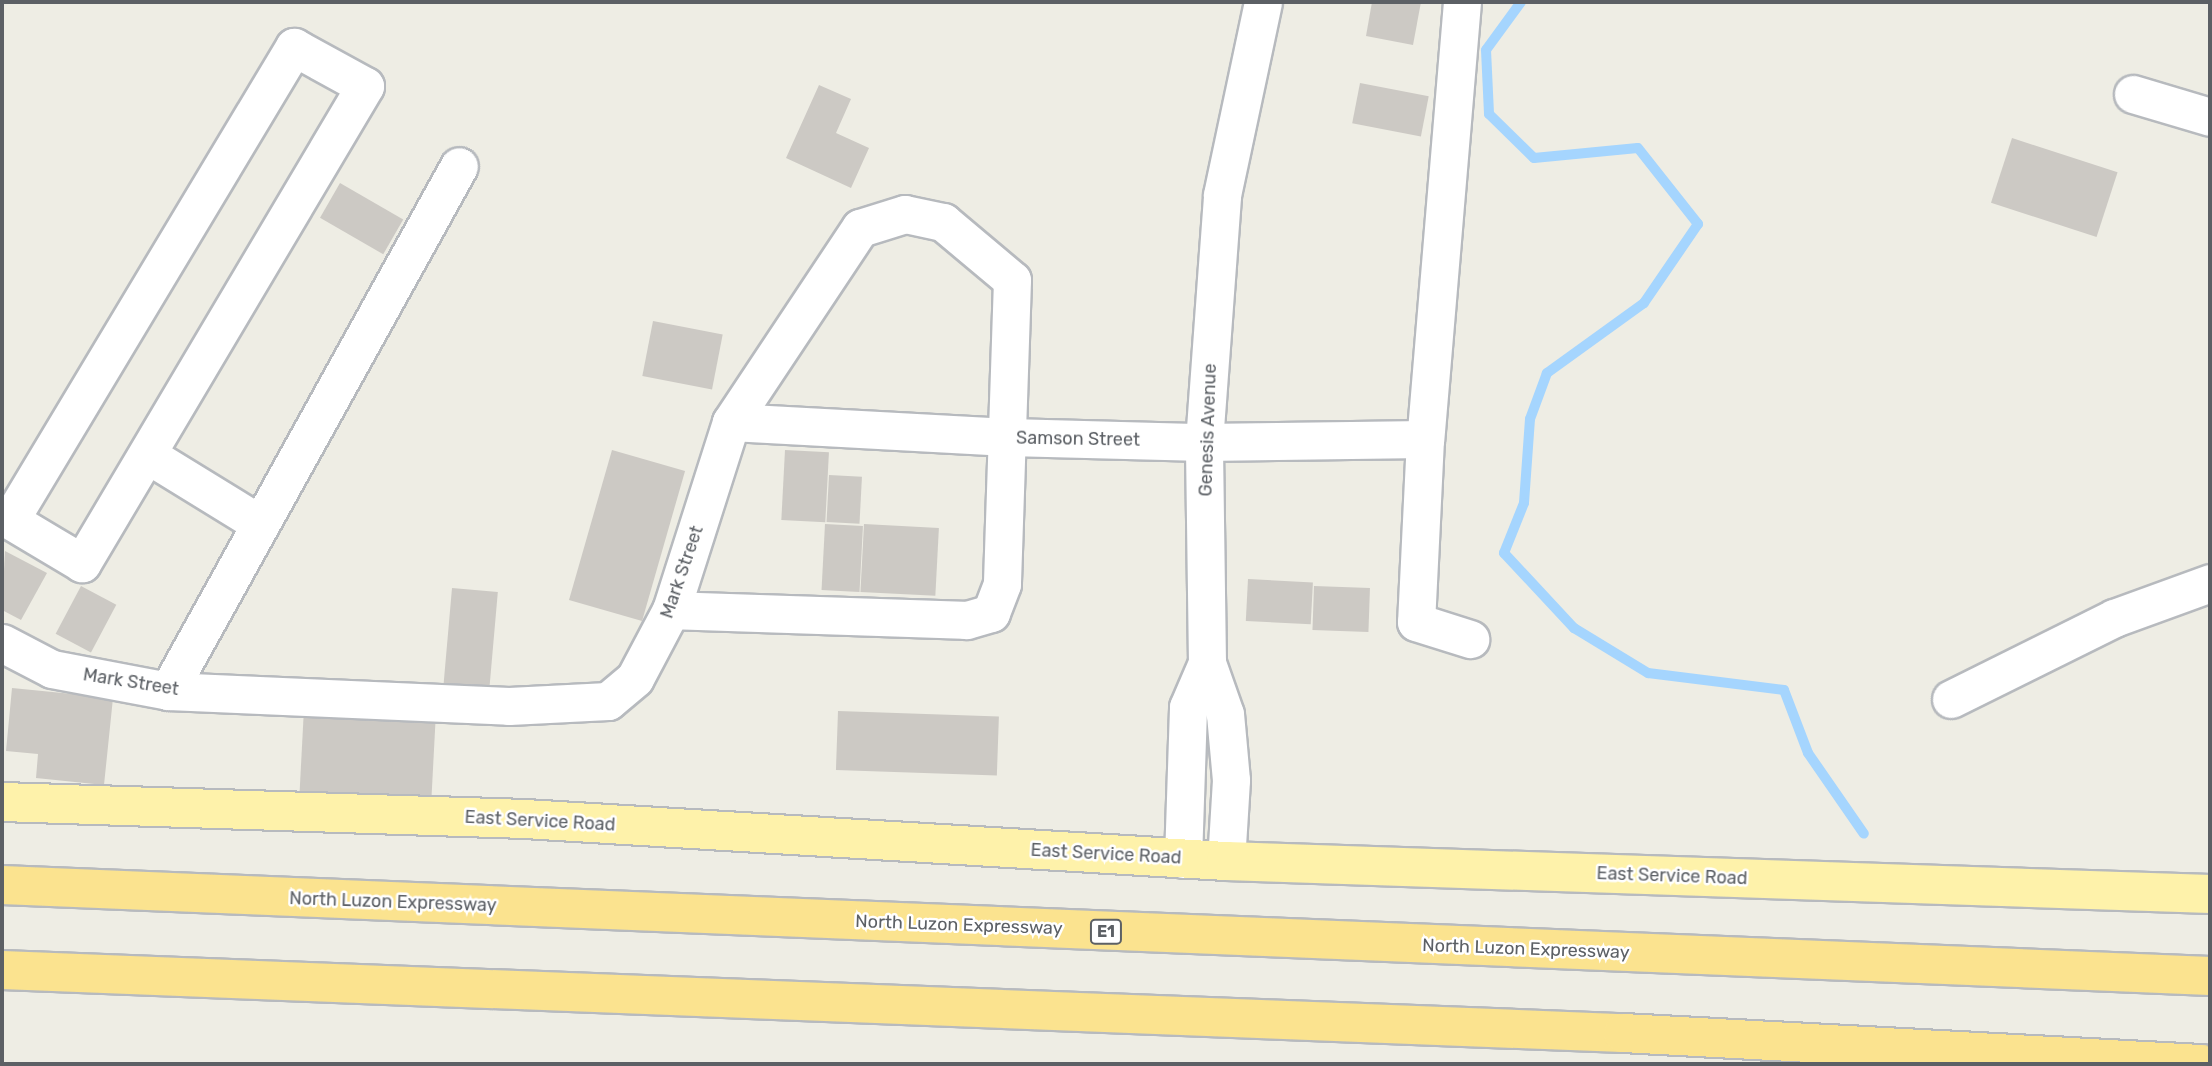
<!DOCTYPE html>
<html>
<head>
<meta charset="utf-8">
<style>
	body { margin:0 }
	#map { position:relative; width:2212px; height:1066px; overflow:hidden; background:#eeede4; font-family:Rubik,sans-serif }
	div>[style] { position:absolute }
	.stream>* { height:10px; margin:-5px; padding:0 5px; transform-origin:5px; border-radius:5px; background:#a5d5fe }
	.building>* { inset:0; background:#ccc9c4; transform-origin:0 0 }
	.roads { filter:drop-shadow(2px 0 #b7babe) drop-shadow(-2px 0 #b7babe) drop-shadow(0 2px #b7babe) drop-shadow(0 -2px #b7babe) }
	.minor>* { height:37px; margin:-18.5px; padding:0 18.5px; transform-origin:18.5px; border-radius:18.5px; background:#fff }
	.major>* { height:38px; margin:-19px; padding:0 19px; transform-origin:19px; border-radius:19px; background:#fef2aa }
	.highway>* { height:38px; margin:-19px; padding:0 19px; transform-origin:19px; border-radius:19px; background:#fbe38f }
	span { translate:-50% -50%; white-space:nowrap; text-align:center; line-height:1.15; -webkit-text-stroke:5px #fff; paint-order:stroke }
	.shield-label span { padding:2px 5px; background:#fff; border:2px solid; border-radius:5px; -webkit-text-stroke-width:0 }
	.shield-label { font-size:16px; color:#5c6065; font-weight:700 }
	.street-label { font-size:18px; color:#5c6065 }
	.frame { position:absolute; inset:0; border:4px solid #5c6065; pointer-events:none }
</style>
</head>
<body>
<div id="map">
	<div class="stream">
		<i style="left:1521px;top:2px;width:59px;rotate:126.1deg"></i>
		<i style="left:1486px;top:50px;width:64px;rotate:87.3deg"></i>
		<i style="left:1489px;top:114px;width:63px;rotate:44.4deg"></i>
		<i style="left:1534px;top:158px;width:104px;rotate:-5.5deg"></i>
		<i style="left:1638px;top:148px;width:97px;rotate:51.7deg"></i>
		<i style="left:1698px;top:224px;width:96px;rotate:124.4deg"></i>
		<i style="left:1644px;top:303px;width:120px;rotate:144.2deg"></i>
		<i style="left:1547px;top:373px;width:49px;rotate:110.3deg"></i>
		<i style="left:1530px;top:419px;width:84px;rotate:94.1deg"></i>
		<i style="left:1524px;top:503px;width:54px;rotate:111.8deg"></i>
		<i style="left:1504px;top:553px;width:103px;rotate:47deg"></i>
		<i style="left:1574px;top:628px;width:87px;rotate:31.3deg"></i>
		<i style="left:1648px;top:673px;width:137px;rotate:7.1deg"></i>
		<i style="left:1784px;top:690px;width:67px;rotate:69.1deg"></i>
		<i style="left:1808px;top:753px;width:98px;rotate:55.3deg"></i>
	</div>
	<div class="building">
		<i style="clip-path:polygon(1372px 2px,1421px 2px,1413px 45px,1366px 36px)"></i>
		<i style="left:1360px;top:83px;width:70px;height:41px;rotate:11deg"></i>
		<i style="clip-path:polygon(819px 85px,851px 99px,836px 133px,869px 148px,851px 188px,786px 158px)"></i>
		<i style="left:2012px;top:138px;width:111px;height:68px;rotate:18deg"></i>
		<i style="left:340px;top:183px;width:73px;height:40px;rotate:30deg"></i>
		<i style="left:653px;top:321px;width:71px;height:56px;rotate:11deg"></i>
		<i style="left:612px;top:450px;width:76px;height:156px;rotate:16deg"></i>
		<i style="left:785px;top:450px;width:44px;height:70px;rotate:3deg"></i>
		<i style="left:829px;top:475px;width:33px;height:47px;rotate:3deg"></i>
		<i style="left:825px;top:524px;width:38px;height:66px;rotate:3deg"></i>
		<i style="left:864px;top:524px;width:75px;height:68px;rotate:3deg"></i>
		<i style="clip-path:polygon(5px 551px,47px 573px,21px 620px,2px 610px)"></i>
		<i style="left:1248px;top:579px;width:65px;height:42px;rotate:3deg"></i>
		<i style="left:81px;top:586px;width:40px;height:54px;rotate:28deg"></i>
		<i style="left:1314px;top:586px;width:56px;height:44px;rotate:2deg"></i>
		<i style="left:452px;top:588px;width:46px;height:105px;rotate:5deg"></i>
		<i style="clip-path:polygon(12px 688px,113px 698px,104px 785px,36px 778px,38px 754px,6px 751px)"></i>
		<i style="left:304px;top:708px;width:132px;height:85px;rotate:3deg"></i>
		<i style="left:838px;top:711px;width:161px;height:59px;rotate:2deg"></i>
	</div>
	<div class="roads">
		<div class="minor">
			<i style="left:1462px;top:2px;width:439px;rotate:94.8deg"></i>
			<i style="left:1425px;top:439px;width:183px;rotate:92.8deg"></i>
			<i style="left:1416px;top:622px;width:57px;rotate:17.5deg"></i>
			<i style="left:294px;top:47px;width:81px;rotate:28.8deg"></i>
			<i style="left:365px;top:86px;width:555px;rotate:120.68deg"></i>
			<i style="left:82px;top:563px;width:84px;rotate:-149.2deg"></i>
			<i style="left:10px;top:520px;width:552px;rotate:-59.02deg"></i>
			<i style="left:2133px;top:94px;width:80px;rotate:16.6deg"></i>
			<i style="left:731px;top:422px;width:277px;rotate:3.1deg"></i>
			<i style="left:1008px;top:437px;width:196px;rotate:1.5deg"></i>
			<i style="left:1204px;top:442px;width:221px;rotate:-0.8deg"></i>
			<i style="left:148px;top:455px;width:132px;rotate:31.6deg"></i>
			<i style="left:2px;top:643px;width:56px;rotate:27.5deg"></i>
			<i style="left:52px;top:669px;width:118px;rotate:10.7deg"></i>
			<i style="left:168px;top:691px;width:341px;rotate:2.5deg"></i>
			<i style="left:509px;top:706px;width:99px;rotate:-2.9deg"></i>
			<i style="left:608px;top:701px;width:35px;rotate:-40deg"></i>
			<i style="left:635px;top:678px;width:77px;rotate:-62.1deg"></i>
			<i style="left:671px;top:610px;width:197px;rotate:-72.3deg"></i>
			<i style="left:731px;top:422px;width:233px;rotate:-56.4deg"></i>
			<i style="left:860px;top:228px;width:47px;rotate:-17.3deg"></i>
			<i style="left:905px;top:214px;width:39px;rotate:12deg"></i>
			<i style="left:943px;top:222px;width:90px;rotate:40deg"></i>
			<i style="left:1012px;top:280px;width:304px;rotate:91.9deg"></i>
			<i style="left:1002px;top:584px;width:31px;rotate:111deg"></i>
			<i style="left:991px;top:613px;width:26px;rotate:164deg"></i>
			<i style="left:966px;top:620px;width:295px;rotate:-178.1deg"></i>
			<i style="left:1207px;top:663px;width:54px;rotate:70.6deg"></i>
			<i style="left:1225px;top:714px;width:66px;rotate:84.8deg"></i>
			<i style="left:1231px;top:780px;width:81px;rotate:93.5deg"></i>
			<i style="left:168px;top:691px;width:600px;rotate:-61deg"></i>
			<i style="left:1951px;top:699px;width:182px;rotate:-26.4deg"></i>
			<i style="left:2114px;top:618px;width:102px;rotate:-20deg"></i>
			<i style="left:1183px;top:859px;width:152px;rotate:-88.1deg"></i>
			<i style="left:1188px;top:707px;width:48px;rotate:-66.6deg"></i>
			<i style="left:1207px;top:663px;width:221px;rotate:-90.8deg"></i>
			<i style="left:1204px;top:442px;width:248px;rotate:-85.8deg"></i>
			<i style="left:1222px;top:195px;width:197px;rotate:-78deg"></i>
		</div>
		<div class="major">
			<i style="left:2px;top:802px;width:523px;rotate:1.86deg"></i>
			<i style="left:525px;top:819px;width:702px;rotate:3.43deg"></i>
			<i style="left:1226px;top:861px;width:985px;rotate:1.92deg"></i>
		</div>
		<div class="highway">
			<i style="left:2px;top:885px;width:2210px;rotate:2.36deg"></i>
			<i style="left:2px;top:970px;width:1622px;rotate:2.23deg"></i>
			<i style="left:1623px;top:1033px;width:579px;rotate:3.07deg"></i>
		</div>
	</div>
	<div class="shield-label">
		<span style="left:1106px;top:932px">E1</span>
	</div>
	<div class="street-label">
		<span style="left:1208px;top:430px;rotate:-88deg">Genesis Avenue</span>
		<span style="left:1078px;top:439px;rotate:1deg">Samson Street</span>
		<span style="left:682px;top:572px;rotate:-71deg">Mark Street</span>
		<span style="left:131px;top:682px;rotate:9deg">Mark Street</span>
		<span style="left:540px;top:821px;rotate:3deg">East Service Road</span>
		<span style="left:1106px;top:854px;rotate:3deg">East Service Road</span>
		<span style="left:1672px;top:876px;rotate:2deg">East Service Road</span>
		<span style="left:393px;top:902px;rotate:2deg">North Luzon Expressway</span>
		<span style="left:959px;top:925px;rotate:2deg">North Luzon Expressway</span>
		<span style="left:1526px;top:949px;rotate:2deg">North Luzon Expressway</span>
	</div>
	<div class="frame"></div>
</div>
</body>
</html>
